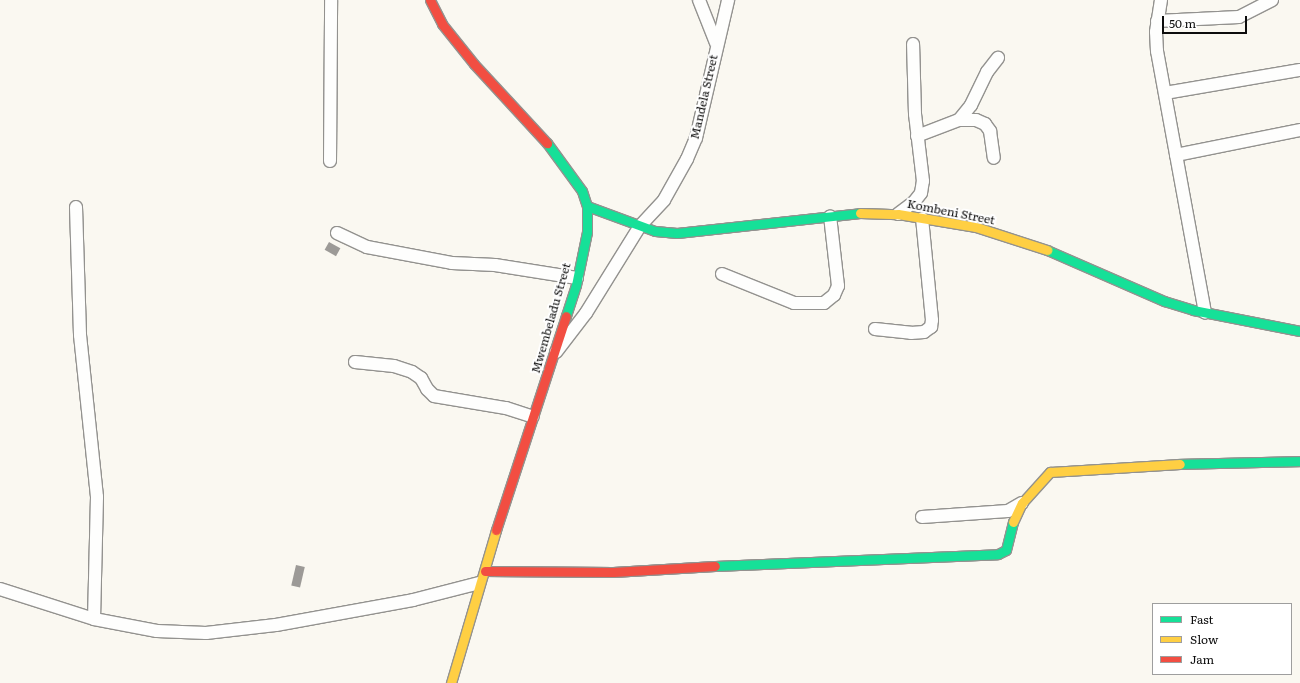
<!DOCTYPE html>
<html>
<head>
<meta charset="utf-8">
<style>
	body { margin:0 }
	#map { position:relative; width:1300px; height:683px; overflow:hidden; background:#faf8f1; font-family:Literata,serif }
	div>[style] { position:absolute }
	.building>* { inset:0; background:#9c9a97; transform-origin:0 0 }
	.roads { filter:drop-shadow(1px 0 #93928f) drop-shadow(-1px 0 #93928f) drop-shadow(0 1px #93928f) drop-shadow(0 -1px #93928f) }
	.street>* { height:12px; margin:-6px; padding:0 6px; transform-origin:6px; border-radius:6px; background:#fefefd }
	.fast>* { height:9px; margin:-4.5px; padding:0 4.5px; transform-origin:4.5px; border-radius:4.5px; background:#16e098 }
	.slow>* { height:9px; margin:-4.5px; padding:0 4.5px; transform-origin:4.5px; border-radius:4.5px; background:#ffcf43 }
	.jam>* { height:9px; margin:-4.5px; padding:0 4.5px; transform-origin:4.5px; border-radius:4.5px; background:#f24e42 }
	span { translate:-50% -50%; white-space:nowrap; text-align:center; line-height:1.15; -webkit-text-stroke:4px #fff; paint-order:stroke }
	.street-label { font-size:12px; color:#0c0c0c }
	.legend { position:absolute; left:1152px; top:603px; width:140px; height:72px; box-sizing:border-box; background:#fff; border:1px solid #9e9e9e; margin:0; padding:5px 7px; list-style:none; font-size:12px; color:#0c0c0c }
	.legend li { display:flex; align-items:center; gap:8px; height:20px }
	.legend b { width:20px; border:1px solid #9e9e9e }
	.scale { position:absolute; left:1162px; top:16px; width:85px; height:18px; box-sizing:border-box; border:2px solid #0c0c0c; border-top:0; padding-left:5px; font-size:12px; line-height:14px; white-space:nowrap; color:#0c0c0c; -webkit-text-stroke:3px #fff; paint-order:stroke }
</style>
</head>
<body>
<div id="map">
	<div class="building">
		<i style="left:329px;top:242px;width:13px;height:9px;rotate:29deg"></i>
		<i style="left:296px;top:565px;width:9px;height:21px;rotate:13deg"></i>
	</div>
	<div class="roads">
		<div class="street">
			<i style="left:699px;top:0;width:46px;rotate:68.4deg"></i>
			<i style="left:1161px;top:0;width:32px;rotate:99deg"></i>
			<i style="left:1156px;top:32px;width:19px;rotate:87deg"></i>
			<i style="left:1157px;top:51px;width:266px;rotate:79.6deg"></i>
			<i style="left:1157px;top:21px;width:82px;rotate:-2.8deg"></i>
			<i style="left:1239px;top:17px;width:37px;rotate:-27deg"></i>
			<i style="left:1165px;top:93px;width:137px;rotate:-9.7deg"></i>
			<i style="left:959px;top:120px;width:19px;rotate:-51deg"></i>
			<i style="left:971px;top:105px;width:37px;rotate:-64deg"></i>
			<i style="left:987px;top:72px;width:18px;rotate:-52deg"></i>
			<i style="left:917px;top:136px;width:45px;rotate:-20.9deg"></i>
			<i style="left:959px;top:120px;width:17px"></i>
			<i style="left:976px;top:120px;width:10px;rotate:24deg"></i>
			<i style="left:985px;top:124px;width:9px;rotate:54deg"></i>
			<i style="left:990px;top:131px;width:27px;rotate:82deg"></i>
			<i style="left:1176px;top:155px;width:126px;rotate:-11.4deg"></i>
			<i style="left:330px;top:161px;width:161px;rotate:-89.6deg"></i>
			<i style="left:76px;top:207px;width:128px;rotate:88.2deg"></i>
			<i style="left:80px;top:335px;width:163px;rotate:84deg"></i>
			<i style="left:97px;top:497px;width:122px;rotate:91.4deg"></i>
			<i style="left:898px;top:214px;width:20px;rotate:-37deg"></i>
			<i style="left:914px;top:202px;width:11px;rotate:-52deg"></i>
			<i style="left:921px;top:193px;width:12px;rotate:-81deg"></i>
			<i style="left:923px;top:181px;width:67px;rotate:-96.8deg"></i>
			<i style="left:915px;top:114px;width:70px;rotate:-91.6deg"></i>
			<i style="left:337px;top:233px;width:33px;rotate:25deg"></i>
			<i style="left:367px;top:247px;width:86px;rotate:10.7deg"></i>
			<i style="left:452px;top:263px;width:43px;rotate:2.7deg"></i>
			<i style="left:495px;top:265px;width:83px;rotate:9deg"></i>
			<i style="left:722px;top:274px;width:78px;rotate:21.9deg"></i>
			<i style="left:794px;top:303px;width:30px"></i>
			<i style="left:824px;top:303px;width:13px;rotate:-39deg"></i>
			<i style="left:834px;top:295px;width:10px;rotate:-66deg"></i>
			<i style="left:838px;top:286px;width:70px;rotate:-96.5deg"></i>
			<i style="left:875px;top:329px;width:36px;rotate:6deg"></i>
			<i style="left:911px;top:333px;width:13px;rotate:-4deg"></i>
			<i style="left:924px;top:332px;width:9px;rotate:-36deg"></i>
			<i style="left:931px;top:327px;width:7px;rotate:-82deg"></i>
			<i style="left:932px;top:320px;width:102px;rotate:-95.6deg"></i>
			<i style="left:556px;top:352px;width:49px;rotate:-52.4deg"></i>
			<i style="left:586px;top:313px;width:102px;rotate:-58.2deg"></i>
			<i style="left:640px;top:226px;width:35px;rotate:-47deg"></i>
			<i style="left:664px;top:200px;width:47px;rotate:-60.7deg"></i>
			<i style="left:687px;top:159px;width:23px;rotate:-67deg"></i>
			<i style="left:696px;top:138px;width:142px;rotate:-76.9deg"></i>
			<i style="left:355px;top:362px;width:39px;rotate:6deg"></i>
			<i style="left:394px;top:366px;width:19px;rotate:18deg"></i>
			<i style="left:412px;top:372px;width:11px;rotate:34deg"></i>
			<i style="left:421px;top:378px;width:13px;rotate:61deg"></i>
			<i style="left:427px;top:389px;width:10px;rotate:45deg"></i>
			<i style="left:434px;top:396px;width:73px;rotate:9.5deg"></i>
			<i style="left:506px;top:408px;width:28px;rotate:18deg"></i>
			<i style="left:922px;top:517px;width:86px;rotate:-4deg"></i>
			<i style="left:1008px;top:511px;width:16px;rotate:-30deg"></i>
			<i style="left:0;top:589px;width:99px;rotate:17.7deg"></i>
			<i style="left:94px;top:619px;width:64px;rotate:10.8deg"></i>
			<i style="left:157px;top:631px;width:49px;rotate:2.3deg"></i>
			<i style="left:206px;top:633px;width:70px;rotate:-6.5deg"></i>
			<i style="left:276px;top:625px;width:139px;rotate:-10.3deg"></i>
			<i style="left:413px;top:600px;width:68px;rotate:-14.4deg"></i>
		</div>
		<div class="fast">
			<i style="left:547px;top:143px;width:59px;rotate:53.9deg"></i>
			<i style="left:582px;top:191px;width:16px;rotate:72deg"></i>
			<i style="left:587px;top:206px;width:26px;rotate:90deg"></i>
			<i style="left:587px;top:232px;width:54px;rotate:101.7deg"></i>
			<i style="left:576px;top:285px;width:33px;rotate:108deg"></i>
			<i style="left:587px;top:206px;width:72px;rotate:20.2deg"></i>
			<i style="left:655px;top:231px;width:22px;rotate:5deg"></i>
			<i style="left:677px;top:233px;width:184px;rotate:-6.2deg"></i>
			<i style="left:1047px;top:250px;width:128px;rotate:23.6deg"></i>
			<i style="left:1164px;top:301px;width:30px;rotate:17deg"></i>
			<i style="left:1193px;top:310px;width:109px;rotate:11.1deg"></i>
			<i style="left:1180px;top:464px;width:120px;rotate:-1.4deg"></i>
			<i style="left:715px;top:566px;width:283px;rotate:-2.4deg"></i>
			<i style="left:998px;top:554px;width:9px;rotate:-27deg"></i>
			<i style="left:1006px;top:550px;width:29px;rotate:-76deg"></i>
		</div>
		<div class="slow">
			<i style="left:860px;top:213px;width:38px;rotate:2deg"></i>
			<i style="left:898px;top:214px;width:79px;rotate:9.5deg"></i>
			<i style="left:976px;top:227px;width:75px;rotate:17.9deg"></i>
			<i style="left:1013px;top:522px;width:21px;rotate:-65deg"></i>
			<i style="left:1022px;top:503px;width:42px;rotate:-47.9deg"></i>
			<i style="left:1050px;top:472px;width:130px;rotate:-3.5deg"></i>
			<i style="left:451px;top:683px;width:159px;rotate:-73.6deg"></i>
		</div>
		<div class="jam">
			<i style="left:430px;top:0;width:27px;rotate:63deg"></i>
			<i style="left:442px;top:24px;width:51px;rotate:51.3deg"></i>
			<i style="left:474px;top:64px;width:108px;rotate:47.3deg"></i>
			<i style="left:496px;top:530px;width:225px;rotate:-71.9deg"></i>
			<i style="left:485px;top:571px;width:128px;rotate:0.4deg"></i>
			<i style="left:613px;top:572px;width:102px;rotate:-3.4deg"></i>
		</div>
	</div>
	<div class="street-label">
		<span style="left:704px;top:97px;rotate:-77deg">Mandela Street</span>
		<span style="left:951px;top:212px;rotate:11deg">Kombeni Street</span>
		<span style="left:551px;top:318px;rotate:-74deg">Mwembeladu Street</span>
	</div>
	<ul class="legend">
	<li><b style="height:5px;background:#16e098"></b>Fast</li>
	<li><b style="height:5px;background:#ffcf43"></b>Slow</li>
	<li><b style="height:5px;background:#f24e42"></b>Jam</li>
	</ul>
	<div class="scale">50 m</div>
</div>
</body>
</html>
